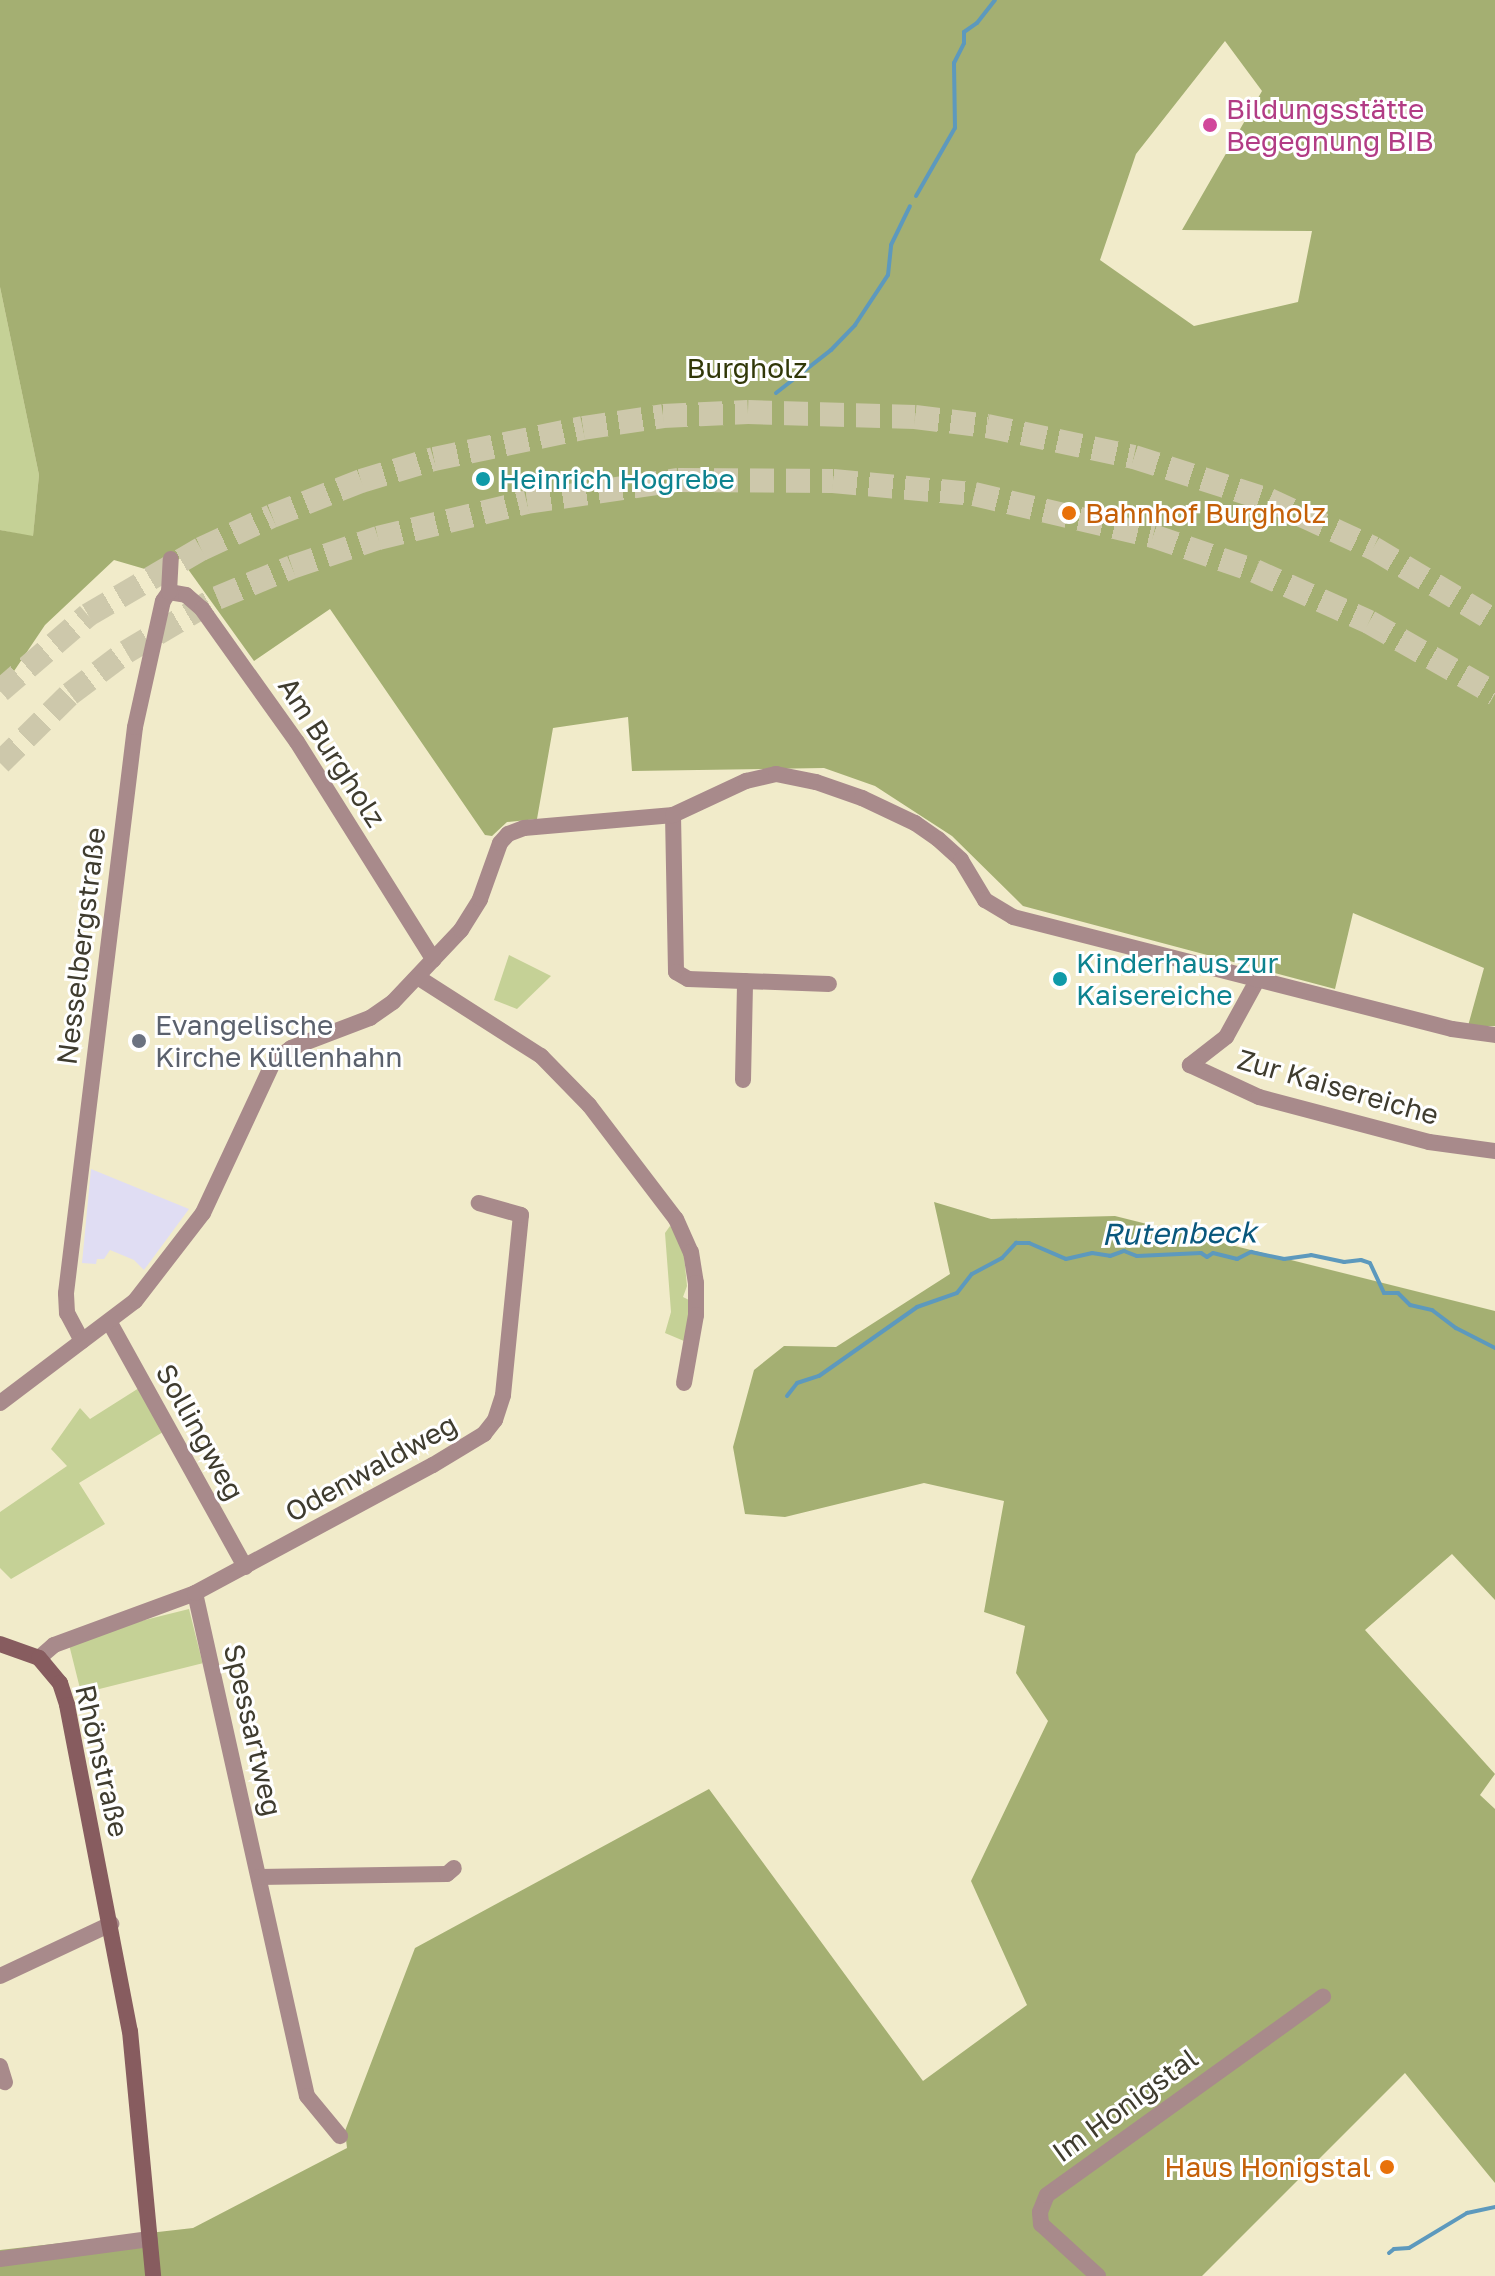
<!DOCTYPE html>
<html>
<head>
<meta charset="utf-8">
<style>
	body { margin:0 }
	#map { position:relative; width:1495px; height:2276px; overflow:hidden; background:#f1ebca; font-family:"Golos Text",sans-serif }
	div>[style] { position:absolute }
	.industrial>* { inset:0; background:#e0ddf3 }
	.green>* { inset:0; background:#c5d196; transform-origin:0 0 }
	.forest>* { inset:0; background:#a4af72 }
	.stream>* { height:4px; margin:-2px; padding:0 2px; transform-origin:2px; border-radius:2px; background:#5d99bd }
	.highway-tunnel>* { height:24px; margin-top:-12px; transform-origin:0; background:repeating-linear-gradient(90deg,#cdc8ab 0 24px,transparent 0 36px) }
	.street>* { height:16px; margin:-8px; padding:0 8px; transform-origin:8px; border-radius:8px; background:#a88a8b }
	.secondary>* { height:16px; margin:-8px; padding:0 8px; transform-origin:8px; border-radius:8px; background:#875c5f }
	.dots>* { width:22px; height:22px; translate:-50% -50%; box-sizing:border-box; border:4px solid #fff; border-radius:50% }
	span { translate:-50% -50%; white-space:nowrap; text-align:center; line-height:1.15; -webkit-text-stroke:6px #fff; paint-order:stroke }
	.hotel-label { font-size:28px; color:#b23c85 }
	.left { translate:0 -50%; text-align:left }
	.park-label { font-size:28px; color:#313808 }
	.culture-label { font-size:28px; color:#0d838f }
	.food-label { font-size:28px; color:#c56008 }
	.right { translate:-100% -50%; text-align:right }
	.street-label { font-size:28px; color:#3f3c2f }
	.worship-label { font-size:28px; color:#5b616d }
	.water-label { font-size:30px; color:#09577c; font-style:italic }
</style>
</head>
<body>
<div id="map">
	<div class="industrial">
		<i style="clip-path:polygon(91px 1169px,189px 1209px,144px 1270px,134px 1260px,110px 1250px,104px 1259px,97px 1259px,96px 1264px,82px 1263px)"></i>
	</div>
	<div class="green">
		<i style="clip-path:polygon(0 287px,39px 475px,33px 537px,0 530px)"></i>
		<i style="clip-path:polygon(509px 955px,551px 976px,517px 1009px,494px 1000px)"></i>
		<i style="clip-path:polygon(670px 1226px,682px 1235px,687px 1286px,683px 1297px,693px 1302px,684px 1341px,665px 1333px,671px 1312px,665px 1233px)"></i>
		<i style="clip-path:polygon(139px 1388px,163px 1432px,79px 1483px,105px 1524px,11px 1579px,0 1568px,0 1512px,67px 1466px,51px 1449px,80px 1408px,90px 1419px)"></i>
		<i style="left:189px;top:1609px;width:56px;height:125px;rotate:76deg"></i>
	</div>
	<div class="forest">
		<i style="clip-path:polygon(evenodd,0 0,1495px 0,1495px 1026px,1468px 1026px,1484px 968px,1353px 913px,1335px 989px,1023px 906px,952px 836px,875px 786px,824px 768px,632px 771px,628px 717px,553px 728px,537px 819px,507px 822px,492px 836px,485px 835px,330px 609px,254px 661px,180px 558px,162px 574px,114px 560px,45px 625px,0 692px,0 530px,33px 536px,39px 475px,0 287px,0 0,1225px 41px,1262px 91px,1182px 230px,1312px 231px,1298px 302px,1194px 326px,1100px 260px,1136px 154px,1225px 41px)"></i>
		<i style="clip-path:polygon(934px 1202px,991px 1219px,1115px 1216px,1495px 1311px,1495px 1600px,1452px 1554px,1365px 1630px,1495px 1774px,1480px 1795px,1495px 1809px,1495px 2183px,1405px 2073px,1202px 2276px,0 2276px,0 2250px,193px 2228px,347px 2148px,345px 2131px,415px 1948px,709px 1789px,923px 2081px,1027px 2005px,971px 1881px,1048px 1721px,1016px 1673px,1025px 1626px,984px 1612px,1004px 1501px,924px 1483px,785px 1517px,745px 1514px,733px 1447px,754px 1370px,784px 1346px,836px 1347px,950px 1274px)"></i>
	</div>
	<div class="stream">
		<i style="left:916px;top:196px;width:78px;rotate:-60.2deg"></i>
		<i style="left:955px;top:128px;width:65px;rotate:-90.9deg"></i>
		<i style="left:954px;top:63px;width:22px;rotate:-63deg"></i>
		<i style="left:964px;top:43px;width:11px;rotate:-90deg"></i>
		<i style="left:964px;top:32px;width:16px;rotate:-35deg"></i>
		<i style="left:977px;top:23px;width:29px;rotate:-52deg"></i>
		<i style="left:776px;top:393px;width:70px;rotate:-38deg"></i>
		<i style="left:831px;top:350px;width:35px;rotate:-46deg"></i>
		<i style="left:855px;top:325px;width:60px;rotate:-56.6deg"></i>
		<i style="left:888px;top:275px;width:30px;rotate:-84deg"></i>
		<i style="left:891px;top:245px;width:43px;rotate:-64deg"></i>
		<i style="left:787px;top:1396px;width:16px;rotate:-52deg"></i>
		<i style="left:797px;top:1383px;width:23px;rotate:-18deg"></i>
		<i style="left:819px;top:1376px;width:120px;rotate:-35.1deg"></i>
		<i style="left:917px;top:1307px;width:42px;rotate:-19.3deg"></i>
		<i style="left:957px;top:1293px;width:24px;rotate:-52deg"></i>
		<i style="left:972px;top:1274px;width:34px;rotate:-28deg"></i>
		<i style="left:1002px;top:1258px;width:21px;rotate:-47deg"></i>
		<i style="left:1016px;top:1243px;width:13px"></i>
		<i style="left:1029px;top:1243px;width:40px;rotate:23.4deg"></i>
		<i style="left:1066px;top:1259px;width:27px;rotate:-13deg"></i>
		<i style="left:1092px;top:1253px;width:18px;rotate:9deg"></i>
		<i style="left:1110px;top:1256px;width:15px;rotate:-20deg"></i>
		<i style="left:1124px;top:1251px;width:14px;rotate:21deg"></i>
		<i style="left:1137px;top:1256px;width:64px;rotate:-2.7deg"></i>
		<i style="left:1201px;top:1253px;width:7px;rotate:34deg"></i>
		<i style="left:1207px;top:1257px;width:7px;rotate:-34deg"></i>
		<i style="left:1213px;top:1253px;width:25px;rotate:14deg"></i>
		<i style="left:1237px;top:1259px;width:16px;rotate:-27deg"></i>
		<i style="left:1251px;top:1252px;width:34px;rotate:12deg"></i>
		<i style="left:1284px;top:1259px;width:27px;rotate:-8deg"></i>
		<i style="left:1311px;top:1255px;width:34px;rotate:12deg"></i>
		<i style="left:1344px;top:1262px;width:17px;rotate:-7deg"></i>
		<i style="left:1361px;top:1260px;width:9px;rotate:18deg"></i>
		<i style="left:1370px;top:1263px;width:33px;rotate:65deg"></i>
		<i style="left:1384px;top:1293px;width:14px"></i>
		<i style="left:1398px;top:1293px;width:17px;rotate:45deg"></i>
		<i style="left:1410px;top:1305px;width:23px;rotate:13deg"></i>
		<i style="left:1432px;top:1310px;width:30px;rotate:37deg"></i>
		<i style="left:1456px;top:1328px;width:44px;rotate:27.1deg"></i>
		<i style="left:1389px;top:2253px;width:6px;rotate:-39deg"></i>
		<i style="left:1394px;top:2249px;width:15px;rotate:-4deg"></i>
		<i style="left:1409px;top:2248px;width:68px;rotate:-31.1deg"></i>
		<i style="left:1467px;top:2213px;width:29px;rotate:-12deg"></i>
	</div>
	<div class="highway-tunnel">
		<i style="left:0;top:691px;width:116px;rotate:-40.8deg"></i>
		<i style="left:88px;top:615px;width:131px;rotate:-30.3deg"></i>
		<i style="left:201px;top:549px;width:78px;rotate:-24.9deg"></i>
		<i style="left:272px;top:516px;width:96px;rotate:-21.5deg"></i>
		<i style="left:361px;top:481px;width:76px;rotate:-16.8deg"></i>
		<i style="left:434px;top:459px;width:152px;rotate:-11.8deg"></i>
		<i style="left:583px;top:428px;width:81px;rotate:-8.5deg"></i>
		<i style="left:663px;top:416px;width:85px;rotate:-2.7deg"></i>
		<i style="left:748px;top:412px;width:167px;rotate:1.7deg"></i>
		<i style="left:915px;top:417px;width:73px;rotate:7.1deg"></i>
		<i style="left:987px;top:426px;width:150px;rotate:11.9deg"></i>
		<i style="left:1134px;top:457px;width:142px;rotate:17.7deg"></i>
		<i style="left:1269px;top:500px;width:115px;rotate:24.8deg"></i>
		<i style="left:1373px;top:548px;width:142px;rotate:30.9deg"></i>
		<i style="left:0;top:763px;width:98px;rotate:-44.6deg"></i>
		<i style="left:70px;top:694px;width:70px;rotate:-36.9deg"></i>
		<i style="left:126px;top:652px;width:106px;rotate:-30.7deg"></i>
		<i style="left:217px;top:598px;width:81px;rotate:-22.5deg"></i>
		<i style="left:292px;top:567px;width:91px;rotate:-18.6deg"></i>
		<i style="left:378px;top:538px;width:153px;rotate:-13.6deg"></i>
		<i style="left:527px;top:502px;width:153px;rotate:-8.3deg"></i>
		<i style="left:678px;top:480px;width:155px;rotate:0.4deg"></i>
		<i style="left:833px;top:481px;width:142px;rotate:5.3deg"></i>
		<i style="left:974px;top:494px;width:184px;rotate:13.2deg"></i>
		<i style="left:1153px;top:536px;width:108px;rotate:18.9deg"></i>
		<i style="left:1255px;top:571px;width:125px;rotate:24.1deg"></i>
		<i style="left:1369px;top:622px;width:145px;rotate:29.7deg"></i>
	</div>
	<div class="street">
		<i style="left:169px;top:592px;width:17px;rotate:10deg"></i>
		<i style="left:186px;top:595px;width:21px;rotate:41deg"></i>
		<i style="left:202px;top:609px;width:163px;rotate:54.5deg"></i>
		<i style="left:297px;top:742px;width:257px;rotate:57.9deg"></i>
		<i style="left:673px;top:815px;width:157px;rotate:88.9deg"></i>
		<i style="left:676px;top:972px;width:14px;rotate:30deg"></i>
		<i style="left:688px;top:979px;width:141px;rotate:2deg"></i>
		<i style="left:1259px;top:977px;width:68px;rotate:118.8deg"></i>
		<i style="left:1226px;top:1037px;width:46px;rotate:142.1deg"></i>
		<i style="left:1190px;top:1065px;width:76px;rotate:24.9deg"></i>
		<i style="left:1259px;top:1097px;width:176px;rotate:14.8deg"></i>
		<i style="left:1429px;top:1142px;width:67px;rotate:7.8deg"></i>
		<i style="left:419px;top:978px;width:145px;rotate:32.6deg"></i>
		<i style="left:541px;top:1056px;width:69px;rotate:45.6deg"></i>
		<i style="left:589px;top:1105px;width:143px;rotate:52.7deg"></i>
		<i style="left:676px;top:1219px;width:36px;rotate:66deg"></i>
		<i style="left:691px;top:1252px;width:31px;rotate:81deg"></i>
		<i style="left:696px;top:1283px;width:32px;rotate:90deg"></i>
		<i style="left:696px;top:1315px;width:69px;rotate:100deg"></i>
		<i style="left:743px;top:1080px;width:99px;rotate:-88.8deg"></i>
		<i style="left:110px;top:1323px;width:279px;rotate:61deg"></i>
		<i style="left:82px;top:1341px;width:32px;rotate:-118deg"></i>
		<i style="left:67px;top:1313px;width:20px;rotate:-93deg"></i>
		<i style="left:66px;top:1293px;width:570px;rotate:-83.05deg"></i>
		<i style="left:135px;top:727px;width:129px;rotate:-77.5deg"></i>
		<i style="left:163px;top:601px;width:11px;rotate:-56deg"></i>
		<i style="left:169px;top:592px;width:33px;rotate:-87deg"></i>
		<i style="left:0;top:1403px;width:169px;rotate:-37.1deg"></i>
		<i style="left:135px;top:1301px;width:111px;rotate:-52.3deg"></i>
		<i style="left:203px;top:1213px;width:168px;rotate:-65deg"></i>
		<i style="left:274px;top:1061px;width:21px;rotate:-37deg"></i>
		<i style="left:291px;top:1048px;width:85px;rotate:-20.8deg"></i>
		<i style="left:370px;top:1018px;width:28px;rotate:-35deg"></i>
		<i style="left:393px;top:1002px;width:99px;rotate:-46.6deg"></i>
		<i style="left:461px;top:930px;width:36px;rotate:-58deg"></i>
		<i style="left:480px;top:899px;width:59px;rotate:-70.3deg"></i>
		<i style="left:500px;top:843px;width:12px;rotate:-48deg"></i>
		<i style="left:508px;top:834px;width:17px;rotate:-21deg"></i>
		<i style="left:524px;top:828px;width:150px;rotate:-5deg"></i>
		<i style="left:673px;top:815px;width:81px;rotate:-25deg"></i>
		<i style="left:746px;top:781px;width:31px;rotate:-13deg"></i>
		<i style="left:776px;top:774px;width:41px;rotate:11.3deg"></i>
		<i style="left:816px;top:782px;width:49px;rotate:19.2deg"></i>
		<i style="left:862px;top:798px;width:59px;rotate:25.3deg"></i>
		<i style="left:915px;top:823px;width:28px;rotate:35deg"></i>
		<i style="left:938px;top:839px;width:31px;rotate:42deg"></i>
		<i style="left:961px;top:860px;width:47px;rotate:59deg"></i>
		<i style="left:985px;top:900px;width:33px;rotate:31deg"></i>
		<i style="left:1013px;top:917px;width:453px;rotate:14.3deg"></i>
		<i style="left:1452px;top:1029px;width:43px;rotate:7.9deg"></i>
		<i style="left:195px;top:1593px;width:515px;rotate:77.45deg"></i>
		<i style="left:307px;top:2096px;width:52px;rotate:50.5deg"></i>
		<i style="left:39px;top:1658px;width:20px;rotate:-41deg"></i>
		<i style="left:54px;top:1645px;width:150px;rotate:-20.2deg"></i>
		<i style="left:195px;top:1593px;width:270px;rotate:-28.3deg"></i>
		<i style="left:433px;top:1465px;width:60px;rotate:-31.3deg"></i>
		<i style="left:484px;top:1434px;width:18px;rotate:-52deg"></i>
		<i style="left:495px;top:1420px;width:26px;rotate:-72deg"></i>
		<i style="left:503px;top:1395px;width:181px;rotate:-84.3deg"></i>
		<i style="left:521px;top:1215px;width:44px;rotate:-164.1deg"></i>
		<i style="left:259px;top:1877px;width:188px;rotate:-0.9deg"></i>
		<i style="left:447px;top:1874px;width:9px;rotate:-41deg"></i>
		<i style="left:0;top:1976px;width:123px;rotate:-25.1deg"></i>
		<i style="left:0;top:2066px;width:17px;rotate:73deg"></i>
		<i style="left:0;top:2259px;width:151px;rotate:-7.6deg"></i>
		<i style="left:1098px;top:2276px;width:77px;rotate:-137.6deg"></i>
		<i style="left:1041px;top:2224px;width:12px;rotate:-95deg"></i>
		<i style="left:1040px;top:2212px;width:18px;rotate:-68deg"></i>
		<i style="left:1047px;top:2195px;width:340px;rotate:-35.7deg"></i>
	</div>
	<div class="secondary">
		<i style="left:0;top:1644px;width:41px;rotate:19.7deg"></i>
		<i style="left:39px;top:1658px;width:33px;rotate:50deg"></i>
		<i style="left:60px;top:1683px;width:23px;rotate:72deg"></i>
		<i style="left:67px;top:1705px;width:332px;rotate:79.1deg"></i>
		<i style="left:130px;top:2031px;width:246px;rotate:84.6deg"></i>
	</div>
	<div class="dots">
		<i style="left:1210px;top:125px;background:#d1479c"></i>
		<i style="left:483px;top:479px;background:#0f9aa8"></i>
		<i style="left:1069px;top:513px;background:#e8710a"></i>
		<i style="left:1060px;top:979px;background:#0f9aa8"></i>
		<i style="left:139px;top:1041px;background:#6b7280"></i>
		<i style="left:1387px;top:2167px;background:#e8710a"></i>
	</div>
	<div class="hotel-label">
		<span class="left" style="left:1226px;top:125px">Bildungsstätte<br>Begegnung BIB</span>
	</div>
	<div class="park-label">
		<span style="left:747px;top:368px">Burgholz</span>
	</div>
	<div class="culture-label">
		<span class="left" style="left:499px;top:479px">Heinrich Hogrebe</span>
		<span class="left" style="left:1076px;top:979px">Kinderhaus zur<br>Kaisereiche</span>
	</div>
	<div class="food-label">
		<span class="left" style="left:1085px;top:513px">Bahnhof Burgholz</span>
		<span class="right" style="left:1371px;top:2167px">Haus Honigstal</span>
	</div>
	<div class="street-label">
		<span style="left:332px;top:752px;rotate:57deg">Am Burgholz</span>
		<span style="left:81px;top:946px;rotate:-83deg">Nesselbergstraße</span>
		<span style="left:1338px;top:1087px;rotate:16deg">Zur Kaisereiche</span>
		<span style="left:200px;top:1432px;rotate:61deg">Sollingweg</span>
		<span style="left:371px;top:1468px;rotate:-29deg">Odenwaldweg</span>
		<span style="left:253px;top:1730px;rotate:77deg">Spessartweg</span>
		<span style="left:102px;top:1761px;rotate:77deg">Rhönstraße</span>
		<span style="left:1125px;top:2105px;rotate:-36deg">Im Honigstal</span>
	</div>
	<div class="worship-label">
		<span class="left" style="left:155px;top:1041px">Evangelische<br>Kirche Küllenhahn</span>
	</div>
	<div class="water-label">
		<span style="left:1179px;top:1233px;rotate:-1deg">Rutenbeck</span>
	</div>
</div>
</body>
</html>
